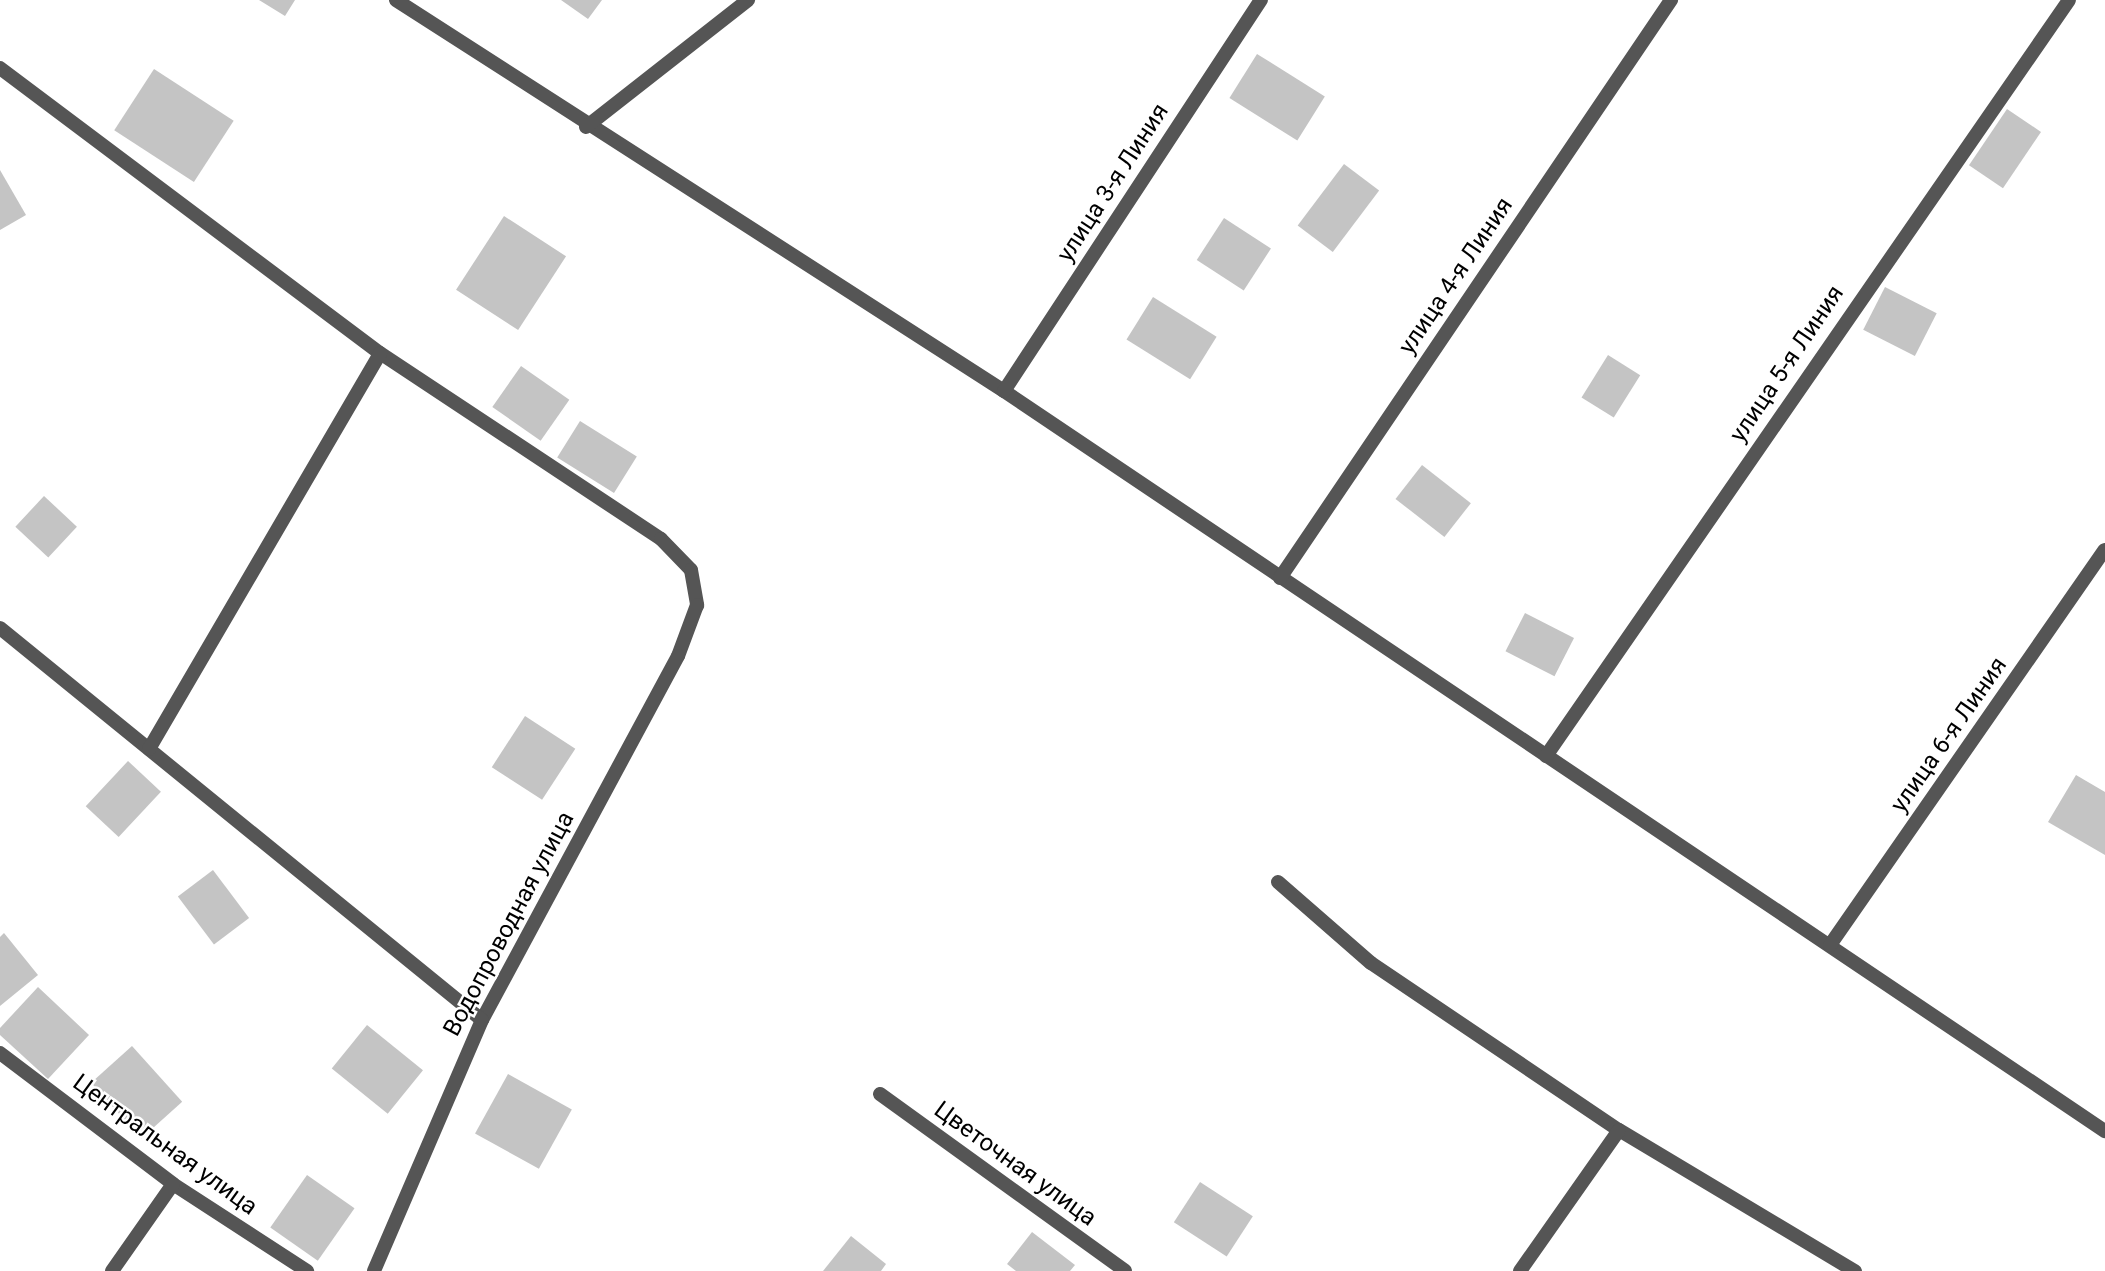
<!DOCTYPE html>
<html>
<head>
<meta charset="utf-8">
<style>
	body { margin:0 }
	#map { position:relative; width:2105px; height:1271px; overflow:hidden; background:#fff; font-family:Roboto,sans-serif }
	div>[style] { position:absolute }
	.building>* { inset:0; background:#c4c4c4; transform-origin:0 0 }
	.street>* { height:14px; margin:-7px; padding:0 7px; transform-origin:7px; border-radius:7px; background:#555 }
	span { translate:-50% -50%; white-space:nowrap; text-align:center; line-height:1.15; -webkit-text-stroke:5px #fff; paint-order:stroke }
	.street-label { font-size:24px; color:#000 }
</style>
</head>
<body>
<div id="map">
	<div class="building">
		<i style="clip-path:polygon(259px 0,295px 0,285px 16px)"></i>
		<i style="clip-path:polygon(561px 0,602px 0,588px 19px)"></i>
		<i style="left:1257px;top:54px;width:80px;height:52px;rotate:32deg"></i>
		<i style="left:154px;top:69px;width:95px;height:73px;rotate:33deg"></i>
		<i style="left:2007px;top:109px;width:41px;height:68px;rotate:34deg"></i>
		<i style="left:1344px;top:164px;width:44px;height:77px;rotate:37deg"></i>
		<i style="clip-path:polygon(0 170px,26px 215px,0 230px)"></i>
		<i style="left:504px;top:216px;width:74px;height:88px;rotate:33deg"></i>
		<i style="left:1224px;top:218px;width:56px;height:50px;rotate:33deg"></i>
		<i style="left:1885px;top:287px;width:58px;height:48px;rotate:27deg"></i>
		<i style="left:1153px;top:297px;width:75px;height:50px;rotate:32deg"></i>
		<i style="left:1608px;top:355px;width:38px;height:50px;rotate:32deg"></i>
		<i style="left:521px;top:366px;width:59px;height:50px;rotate:35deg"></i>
		<i style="left:580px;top:421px;width:67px;height:43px;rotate:32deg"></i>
		<i style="left:1422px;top:465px;width:62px;height:43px;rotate:38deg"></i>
		<i style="left:44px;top:496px;width:45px;height:42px;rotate:43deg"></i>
		<i style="left:1525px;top:613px;width:55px;height:43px;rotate:27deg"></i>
		<i style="left:525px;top:716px;width:60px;height:61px;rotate:33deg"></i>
		<i style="left:128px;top:761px;width:45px;height:62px;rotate:43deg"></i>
		<i style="clip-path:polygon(2076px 775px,2105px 792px,2105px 855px,2048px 822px)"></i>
		<i style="left:213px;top:870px;width:60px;height:44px;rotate:53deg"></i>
		<i style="clip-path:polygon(4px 933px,38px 975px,0 1006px,0 937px)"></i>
		<i style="clip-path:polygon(38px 987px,89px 1035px,48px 1079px,0 1035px,0 1028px)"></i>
		<i style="left:367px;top:1025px;width:72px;height:56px;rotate:39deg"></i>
		<i style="left:132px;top:1046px;width:75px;height:55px;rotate:48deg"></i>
		<i style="left:508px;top:1074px;width:73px;height:68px;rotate:29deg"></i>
		<i style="left:307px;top:1175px;width:58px;height:64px;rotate:35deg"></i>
		<i style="left:1200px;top:1182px;width:63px;height:48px;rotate:33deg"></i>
		<i style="clip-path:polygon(1032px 1232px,1075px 1265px,1070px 1271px,1016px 1271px,1007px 1264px)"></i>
		<i style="clip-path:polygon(851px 1236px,886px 1264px,881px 1271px,823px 1271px)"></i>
	</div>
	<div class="street">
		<i style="left:396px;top:0;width:723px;rotate:32.74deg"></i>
		<i style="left:1004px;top:391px;width:1327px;rotate:33.91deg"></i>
		<i style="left:0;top:68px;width:475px;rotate:36.9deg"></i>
		<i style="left:380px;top:353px;width:337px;rotate:33.5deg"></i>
		<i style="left:661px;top:539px;width:43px;rotate:45.9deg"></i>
		<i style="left:691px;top:570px;width:36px;rotate:80deg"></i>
		<i style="left:697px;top:605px;width:54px;rotate:110.4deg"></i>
		<i style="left:678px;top:656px;width:413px;rotate:118.3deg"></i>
		<i style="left:482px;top:1020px;width:273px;rotate:113.3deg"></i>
		<i style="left:586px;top:127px;width:206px;rotate:-38.1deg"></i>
		<i style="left:1004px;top:391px;width:468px;rotate:-56.7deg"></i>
		<i style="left:1280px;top:578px;width:698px;rotate:-55.92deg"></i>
		<i style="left:0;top:628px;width:621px;rotate:39.12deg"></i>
		<i style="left:149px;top:749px;width:458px;rotate:-59.7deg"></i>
		<i style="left:1546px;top:756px;width:919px;rotate:-55.32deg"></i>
		<i style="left:1278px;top:882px;width:123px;rotate:41.1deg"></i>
		<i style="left:1371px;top:963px;width:299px;rotate:34deg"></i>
		<i style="left:1619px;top:1130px;width:275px;rotate:30.9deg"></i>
		<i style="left:1830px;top:945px;width:481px;rotate:-55.2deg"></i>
		<i style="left:0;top:1053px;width:217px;rotate:37.1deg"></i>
		<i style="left:173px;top:1184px;width:160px;rotate:33deg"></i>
		<i style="left:880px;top:1094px;width:302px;rotate:35.8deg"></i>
		<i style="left:112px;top:1271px;width:106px;rotate:-55deg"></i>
		<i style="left:1520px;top:1271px;width:172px;rotate:-54.9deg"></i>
	</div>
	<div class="street-label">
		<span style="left:1113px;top:183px;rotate:-57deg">улица 3-я Линия</span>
		<span style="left:1456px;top:276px;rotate:-56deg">улица 4-я Линия</span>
		<span style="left:1787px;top:364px;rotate:-56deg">улица 5-я Линия</span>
		<span style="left:1949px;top:735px;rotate:-55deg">улица 6-я Линия</span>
		<span style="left:509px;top:924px;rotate:-62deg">Водопроводная улица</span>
		<span style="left:165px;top:1145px;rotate:36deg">Центральная улица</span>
		<span style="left:1015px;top:1164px;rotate:36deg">Цветочная улица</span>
	</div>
</div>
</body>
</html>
